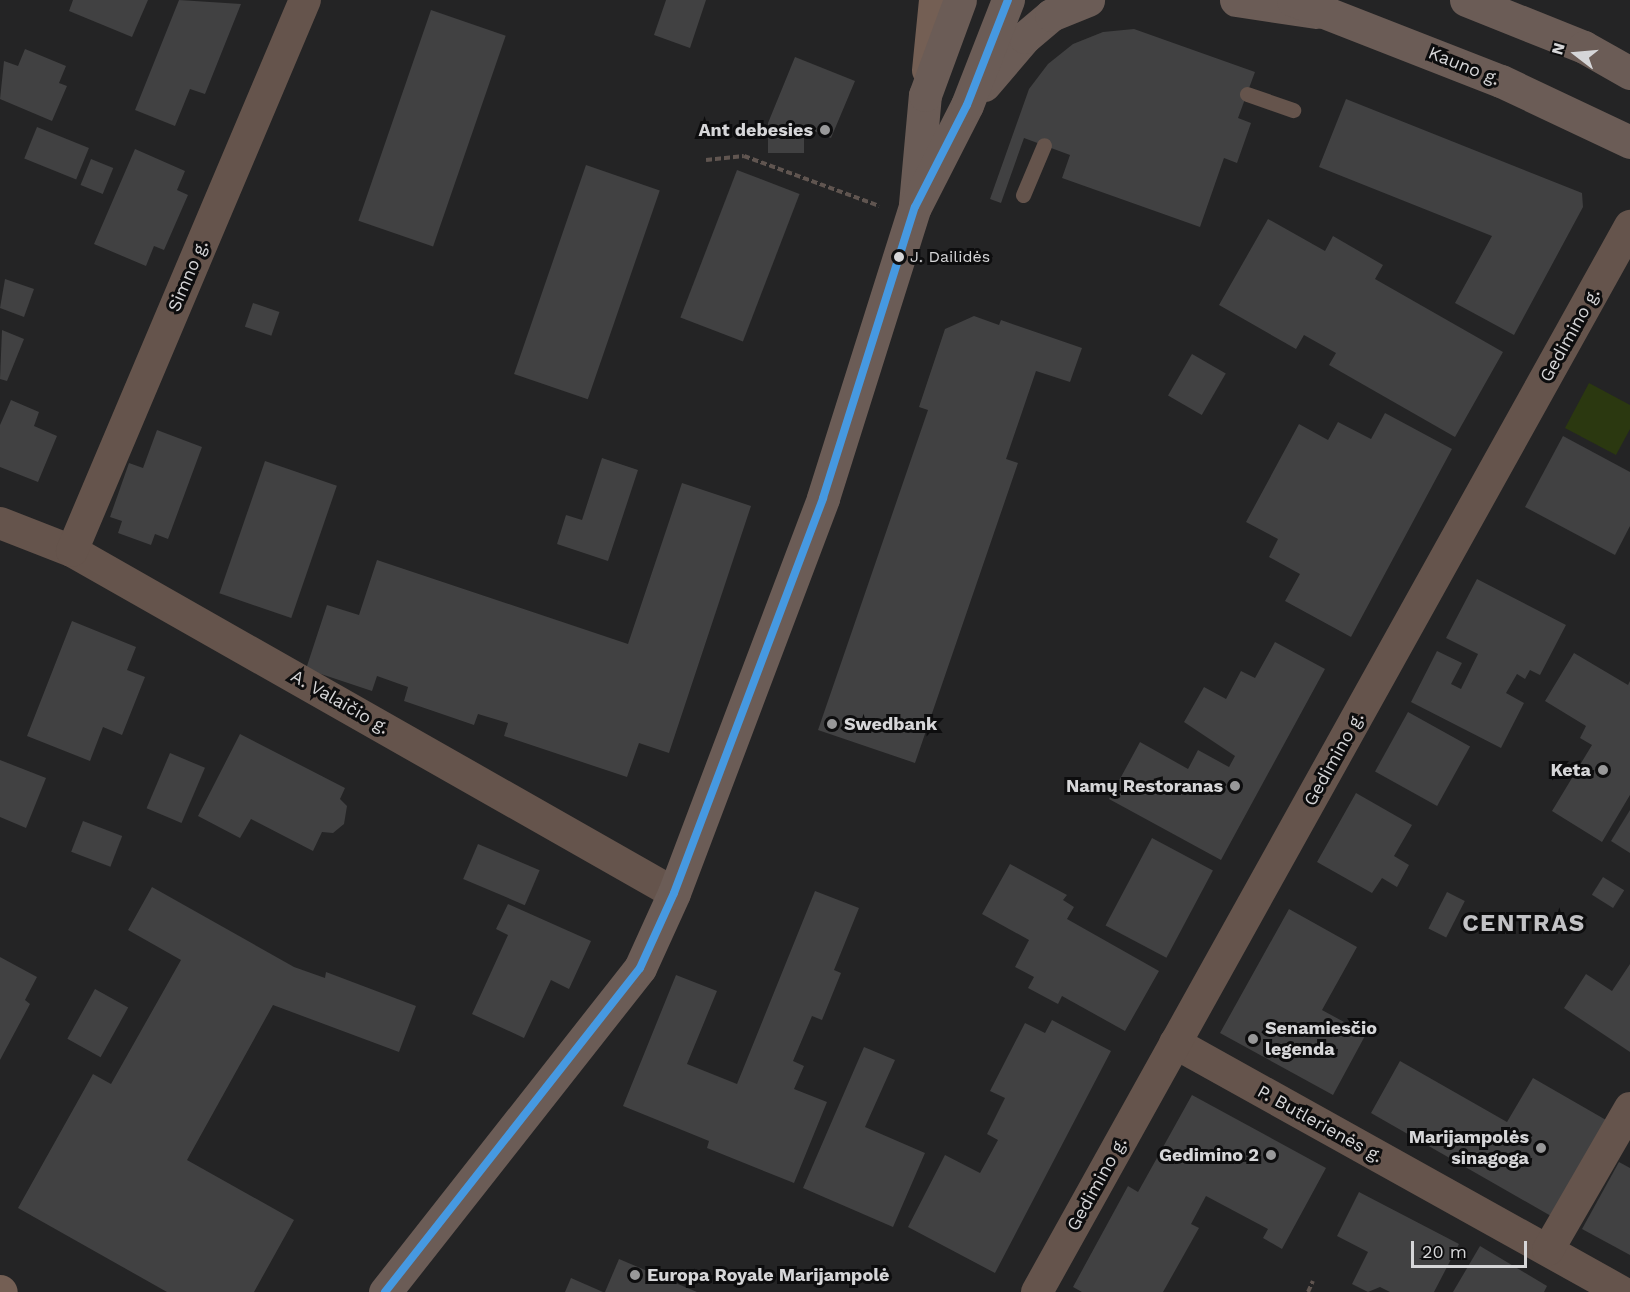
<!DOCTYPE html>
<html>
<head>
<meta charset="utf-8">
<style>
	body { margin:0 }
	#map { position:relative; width:1630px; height:1292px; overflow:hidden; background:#242425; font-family:"Work Sans",sans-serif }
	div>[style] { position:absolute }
	.green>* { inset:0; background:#2b3810 }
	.building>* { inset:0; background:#414142; transform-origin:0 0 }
	.path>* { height:4px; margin-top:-2px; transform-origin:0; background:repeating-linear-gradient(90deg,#605550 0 6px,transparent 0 9px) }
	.lane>* { height:15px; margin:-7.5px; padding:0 7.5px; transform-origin:7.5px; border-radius:7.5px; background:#65544c }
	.street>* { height:32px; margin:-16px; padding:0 16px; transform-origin:16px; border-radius:16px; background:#65544c }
	.secondary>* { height:33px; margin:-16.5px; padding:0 16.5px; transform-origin:16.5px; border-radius:16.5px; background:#745f54 }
	.highway>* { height:33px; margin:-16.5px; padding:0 16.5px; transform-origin:16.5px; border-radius:16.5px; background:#6b5c56 }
	.bus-1>* { height:8px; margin:-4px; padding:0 4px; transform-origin:4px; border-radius:4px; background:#4699e1 }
	.dots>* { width:16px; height:16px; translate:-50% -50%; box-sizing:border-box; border:3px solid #0d0d0e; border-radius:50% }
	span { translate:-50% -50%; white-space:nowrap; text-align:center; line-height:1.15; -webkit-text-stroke:6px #0d0d0e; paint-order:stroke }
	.bus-label { font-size:16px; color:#d6d6d8 }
	.left { translate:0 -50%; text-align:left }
	.street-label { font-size:18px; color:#d6d6d8 }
	.poi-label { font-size:18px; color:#d6d6d8; font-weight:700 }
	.right { translate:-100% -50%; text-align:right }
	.district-label { font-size:24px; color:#c1c1c4; font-weight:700; letter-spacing:1.5px }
	.north { position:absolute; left:1546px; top:24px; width:60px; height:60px; -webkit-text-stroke:4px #0d0d0e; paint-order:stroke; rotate:286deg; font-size:16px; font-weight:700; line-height:24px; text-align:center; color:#d6d6d8 }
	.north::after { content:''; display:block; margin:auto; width:21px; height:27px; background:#d6d6d8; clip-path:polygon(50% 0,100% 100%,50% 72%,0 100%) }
	.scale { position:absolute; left:1411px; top:1241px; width:116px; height:27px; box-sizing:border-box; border:3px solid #d6d6d8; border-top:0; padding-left:8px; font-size:18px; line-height:21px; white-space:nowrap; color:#d6d6d8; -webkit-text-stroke:4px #0d0d0e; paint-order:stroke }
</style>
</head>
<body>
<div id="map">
	<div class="green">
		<i style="clip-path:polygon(1589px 383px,1630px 405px,1630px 429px,1616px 455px,1565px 428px)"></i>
	</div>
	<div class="building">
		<i style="clip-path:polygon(73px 0,148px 0,132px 37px,69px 11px)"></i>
		<i style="clip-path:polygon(179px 0,241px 4px,205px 94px,190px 89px,175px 126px,135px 110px)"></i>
		<i style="clip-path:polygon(666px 0,706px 0,690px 48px,654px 35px)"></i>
		<i style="left:431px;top:10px;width:79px;height:223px;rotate:19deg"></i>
		<i style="clip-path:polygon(1134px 29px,1255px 72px,1238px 118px,1251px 123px,1237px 163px,1224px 158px,1200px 227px,1062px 178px,1070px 155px,1024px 138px,1001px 203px,990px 199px,1029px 89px,1048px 64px,1073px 44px,1103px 32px)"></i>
		<i style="clip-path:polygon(25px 49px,66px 66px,59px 83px,67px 86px,52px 121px,0 99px,4px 61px,18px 66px)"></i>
		<i style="clip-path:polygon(795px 57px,855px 81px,831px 138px,804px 127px,804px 153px,768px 153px,768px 123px)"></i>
		<i style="clip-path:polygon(1346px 99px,1582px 193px,1583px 207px,1514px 335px,1455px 303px,1492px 236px,1319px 167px)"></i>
		<i style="left:37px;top:127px;width:56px;height:34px;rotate:22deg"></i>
		<i style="clip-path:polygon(135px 149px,185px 171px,177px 190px,188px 195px,164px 250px,154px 246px,146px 266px,94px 244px)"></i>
		<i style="left:91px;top:159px;width:24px;height:28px;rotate:22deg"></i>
		<i style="left:586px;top:165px;width:78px;height:221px;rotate:19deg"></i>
		<i style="left:737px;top:170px;width:67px;height:158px;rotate:21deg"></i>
		<i style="clip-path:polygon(1268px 219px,1325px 251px,1333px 236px,1383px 265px,1375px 279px,1503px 352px,1455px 437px,1329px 365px,1336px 353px,1304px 335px,1296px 349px,1219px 305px)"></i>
		<i style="clip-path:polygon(5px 279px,34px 289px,24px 317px,0 308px)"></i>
		<i style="left:253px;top:303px;width:28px;height:25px;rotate:19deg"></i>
		<i style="clip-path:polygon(974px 316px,999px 325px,1001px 320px,1082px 348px,1070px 382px,1036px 371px,1006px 459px,1018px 463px,915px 763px,818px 730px,928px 410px,919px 407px,945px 329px)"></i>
		<i style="clip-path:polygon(2px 330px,24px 339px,7px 381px,0 379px)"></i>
		<i style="left:1192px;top:354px;width:39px;height:48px;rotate:30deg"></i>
		<i style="clip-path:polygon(11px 400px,39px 412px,34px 426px,57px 436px,38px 482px,0 467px,0 425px)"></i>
		<i style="clip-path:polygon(1385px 413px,1452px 449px,1351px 637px,1285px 601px,1300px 574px,1269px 557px,1278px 539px,1246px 522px,1299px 424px,1328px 440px,1338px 422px,1371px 439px)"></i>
		<i style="clip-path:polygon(157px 430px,202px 447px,168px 539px,155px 534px,151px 545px,118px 533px,122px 521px,110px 517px,129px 463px,143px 468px)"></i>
		<i style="clip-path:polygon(1563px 436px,1630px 472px,1630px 526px,1615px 555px,1525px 507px)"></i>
		<i style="clip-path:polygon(602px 458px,638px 470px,608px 561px,557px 544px,566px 515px,582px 520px)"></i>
		<i style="left:265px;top:461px;width:76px;height:140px;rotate:19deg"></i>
		<i style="clip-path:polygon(682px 483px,751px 506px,669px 753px,639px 743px,627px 777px,504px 736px,508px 723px,478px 714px,474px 725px,404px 701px,408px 687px,377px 676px,372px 691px,306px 669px,327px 605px,359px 615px,377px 560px,628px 644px)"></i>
		<i style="clip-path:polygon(1477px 579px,1566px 625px,1540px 675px,1530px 670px,1525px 679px,1517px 674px,1506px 693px,1524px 703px,1501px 748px,1411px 702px,1437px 651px,1462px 663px,1451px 684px,1461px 689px,1478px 654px,1446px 638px)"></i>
		<i style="clip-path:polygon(72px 621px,136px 647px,127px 670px,145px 677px,122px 735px,103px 727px,90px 761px,27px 736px)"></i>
		<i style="clip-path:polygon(1275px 642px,1325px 669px,1221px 860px,1109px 799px,1140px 742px,1188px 769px,1198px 750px,1229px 767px,1235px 756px,1184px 722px,1204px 687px,1226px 699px,1241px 671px,1255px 678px)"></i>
		<i style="clip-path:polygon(1574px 653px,1628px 685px,1630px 681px,1630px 795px,1602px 842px,1552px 811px,1592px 745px,1580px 738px,1586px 726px,1545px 701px)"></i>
		<i style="left:1408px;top:712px;width:71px;height:68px;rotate:29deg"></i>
		<i style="clip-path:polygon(240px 734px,345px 788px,340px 799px,347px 806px,344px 824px,333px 833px,322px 832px,313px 851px,251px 819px,240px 838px,198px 816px)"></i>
		<i style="left:170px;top:753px;width:38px;height:60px;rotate:23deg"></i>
		<i style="clip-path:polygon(0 760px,46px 778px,26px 828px,0 817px)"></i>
		<i style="clip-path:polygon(1356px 793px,1412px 825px,1394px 856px,1409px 865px,1397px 887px,1382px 878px,1372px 893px,1317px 862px)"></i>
		<i style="clip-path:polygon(1630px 810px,1630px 853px,1611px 841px)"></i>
		<i style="left:83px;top:821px;width:42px;height:33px;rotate:21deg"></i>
		<i style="left:1152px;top:838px;width:69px;height:99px;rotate:28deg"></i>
		<i style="left:478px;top:844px;width:67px;height:38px;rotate:23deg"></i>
		<i style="clip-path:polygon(1010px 864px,1067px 895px,1063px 900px,1074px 907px,1067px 919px,1159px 971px,1125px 1031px,1062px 996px,1058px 1004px,1028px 988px,1034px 977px,1015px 967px,1029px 940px,982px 914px)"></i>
		<i style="left:1603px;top:877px;width:25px;height:21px;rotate:32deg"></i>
		<i style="clip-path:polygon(152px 887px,294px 967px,325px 978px,326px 972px,416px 1006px,399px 1052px,273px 1005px,187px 1160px,294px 1220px,254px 1292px,167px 1292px,18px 1208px,93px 1074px,111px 1084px,181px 960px,128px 930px)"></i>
		<i style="clip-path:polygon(815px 891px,859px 908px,834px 970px,841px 973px,822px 1020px,812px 1016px,793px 1061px,804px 1066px,794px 1089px,827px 1102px,794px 1183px,707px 1148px,709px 1141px,623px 1106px,676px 975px,717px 991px,687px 1064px,737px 1084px)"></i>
		<i style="left:1447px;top:892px;width:20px;height:41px;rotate:27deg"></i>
		<i style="clip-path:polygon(508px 904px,591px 941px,569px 989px,551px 980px,524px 1038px,472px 1014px,508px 935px,496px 929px)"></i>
		<i style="clip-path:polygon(1289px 909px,1357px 947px,1322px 1010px,1366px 1034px,1333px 1095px,1220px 1033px)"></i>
		<i style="clip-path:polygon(0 957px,37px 977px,25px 1000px,30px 1004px,0 1060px)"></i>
		<i style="clip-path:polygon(1630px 964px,1630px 1052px,1564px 1008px,1586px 974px,1612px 991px)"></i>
		<i style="left:95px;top:989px;width:38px;height:57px;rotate:29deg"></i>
		<i style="clip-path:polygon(1052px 1020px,1111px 1051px,995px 1273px,908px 1227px,945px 1155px,980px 1173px,998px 1140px,987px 1134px,1005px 1098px,990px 1091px,1025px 1023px,1045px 1033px)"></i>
		<i style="clip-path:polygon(864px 1047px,895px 1060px,865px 1127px,925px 1153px,893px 1227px,803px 1188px)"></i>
		<i style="clip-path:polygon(1400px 1061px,1507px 1122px,1533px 1078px,1606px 1120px,1551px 1216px,1371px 1113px)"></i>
		<i style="clip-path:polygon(1192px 1095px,1326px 1168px,1282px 1249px,1263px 1238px,1268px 1229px,1206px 1196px,1191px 1224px,1199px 1228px,1163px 1292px,1082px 1292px,1073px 1287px,1128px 1186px,1138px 1192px)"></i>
		<i style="clip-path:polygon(1619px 1162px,1630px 1168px,1630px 1255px,1582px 1229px)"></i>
		<i style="clip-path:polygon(1359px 1192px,1459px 1244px,1434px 1292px,1390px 1292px,1380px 1287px,1368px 1292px,1352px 1284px,1368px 1252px,1337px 1236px)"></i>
		<i style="clip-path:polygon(1480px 1246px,1547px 1286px,1544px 1292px,1453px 1292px)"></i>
		<i style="clip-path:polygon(619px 1259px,697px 1292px,605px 1292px)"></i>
		<i style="clip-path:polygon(571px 1278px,603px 1292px,565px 1292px)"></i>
	</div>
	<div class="path">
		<i style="left:706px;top:160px;width:38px;rotate:-6deg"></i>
		<i style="left:744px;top:156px;width:144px;rotate:20.3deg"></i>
		<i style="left:1308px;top:1292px;width:12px;rotate:-66deg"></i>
	</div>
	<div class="lane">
		<i style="left:1247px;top:94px;width:49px;rotate:19.2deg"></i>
		<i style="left:1023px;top:195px;width:54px;rotate:-67.2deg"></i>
	</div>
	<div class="street">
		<i style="left:0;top:523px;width:77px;rotate:21.3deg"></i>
		<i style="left:72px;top:551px;width:692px;rotate:29.6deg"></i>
		<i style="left:72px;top:551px;width:598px;rotate:-67.08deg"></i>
		<i style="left:1175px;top:1043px;width:512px;rotate:29.12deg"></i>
		<i style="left:1548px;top:1250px;width:164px;rotate:-60deg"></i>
		<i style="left:1037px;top:1292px;width:1220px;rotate:-60.91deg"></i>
	</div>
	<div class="secondary">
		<i style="left:928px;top:70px;width:70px;rotate:-84.3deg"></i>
		<i style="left:0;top:1291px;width:1px;rotate:45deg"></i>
	</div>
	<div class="highway">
		<i style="left:1236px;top:0;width:81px;rotate:8.5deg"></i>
		<i style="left:1293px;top:0;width:223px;rotate:21.3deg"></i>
		<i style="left:1501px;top:81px;width:143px;rotate:25.3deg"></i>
		<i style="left:1466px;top:0;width:127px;rotate:21.7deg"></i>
		<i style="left:1584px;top:47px;width:53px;rotate:29.5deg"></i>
		<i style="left:984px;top:85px;width:63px;rotate:-49.5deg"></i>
		<i style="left:1025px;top:37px;width:34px;rotate:-40deg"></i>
		<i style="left:1051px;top:15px;width:40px;rotate:-22deg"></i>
		<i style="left:915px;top:204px;width:109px;rotate:-84.8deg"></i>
		<i style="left:925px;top:95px;width:101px;rotate:-69.8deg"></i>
		<i style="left:385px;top:1292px;width:412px;rotate:-51.8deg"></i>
		<i style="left:640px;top:968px;width:82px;rotate:-65.6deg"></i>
		<i style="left:674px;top:893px;width:422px;rotate:-69.3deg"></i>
		<i style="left:823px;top:498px;width:305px;rotate:-72.5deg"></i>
		<i style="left:915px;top:207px;width:114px;rotate:-63deg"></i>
		<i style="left:967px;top:105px;width:113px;rotate:-68.7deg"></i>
	</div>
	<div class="bus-1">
		<i style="left:385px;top:1292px;width:412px;rotate:-51.8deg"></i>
		<i style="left:640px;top:968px;width:82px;rotate:-65.6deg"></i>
		<i style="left:674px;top:893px;width:422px;rotate:-69.3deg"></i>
		<i style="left:823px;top:498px;width:305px;rotate:-72.5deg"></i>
		<i style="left:915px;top:207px;width:114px;rotate:-63deg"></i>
		<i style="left:967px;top:105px;width:113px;rotate:-68.7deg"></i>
	</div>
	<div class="dots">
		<i style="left:825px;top:130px;background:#989899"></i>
		<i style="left:899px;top:257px;background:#d6d6d8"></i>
		<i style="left:832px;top:724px;background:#989899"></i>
		<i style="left:1603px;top:770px;background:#989899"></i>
		<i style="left:1235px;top:786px;background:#989899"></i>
		<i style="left:1253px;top:1039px;background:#989899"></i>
		<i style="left:1541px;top:1148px;background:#989899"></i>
		<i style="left:1271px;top:1155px;background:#989899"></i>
		<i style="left:635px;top:1275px;background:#989899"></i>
	</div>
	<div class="bus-label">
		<span class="left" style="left:910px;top:257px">J. Dailidės</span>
	</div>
	<div class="street-label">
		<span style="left:1464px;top:66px;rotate:22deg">Kauno g.</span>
		<span style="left:188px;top:276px;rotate:-67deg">Simno g.</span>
		<span style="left:1570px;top:335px;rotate:-61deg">Gedimino g.</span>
		<span style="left:340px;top:702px;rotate:30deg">A. Valaičio g.</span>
		<span style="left:1334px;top:759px;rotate:-61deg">Gedimino g.</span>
		<span style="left:1320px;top:1124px;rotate:29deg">P. Butlerienės g.</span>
		<span style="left:1097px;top:1184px;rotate:-61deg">Gedimino g.</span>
	</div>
	<div class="poi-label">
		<span class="right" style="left:813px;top:130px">Ant debesies</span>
		<span class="left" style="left:844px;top:724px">Swedbank</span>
		<span class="right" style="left:1591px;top:770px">Keta</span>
		<span class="right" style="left:1223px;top:786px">Namų Restoranas</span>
		<span class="left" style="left:1265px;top:1039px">Senamiesčio<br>legenda</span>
		<span class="right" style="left:1529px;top:1148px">Marijampolės<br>sinagoga</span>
		<span class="right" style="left:1259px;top:1155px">Gedimino 2</span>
		<span class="left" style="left:647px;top:1275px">Europa Royale Marijampolė</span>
	</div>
	<div class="district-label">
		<span style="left:1524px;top:924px">CENTRAS</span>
	</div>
	<div class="north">N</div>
	<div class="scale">20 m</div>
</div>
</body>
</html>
